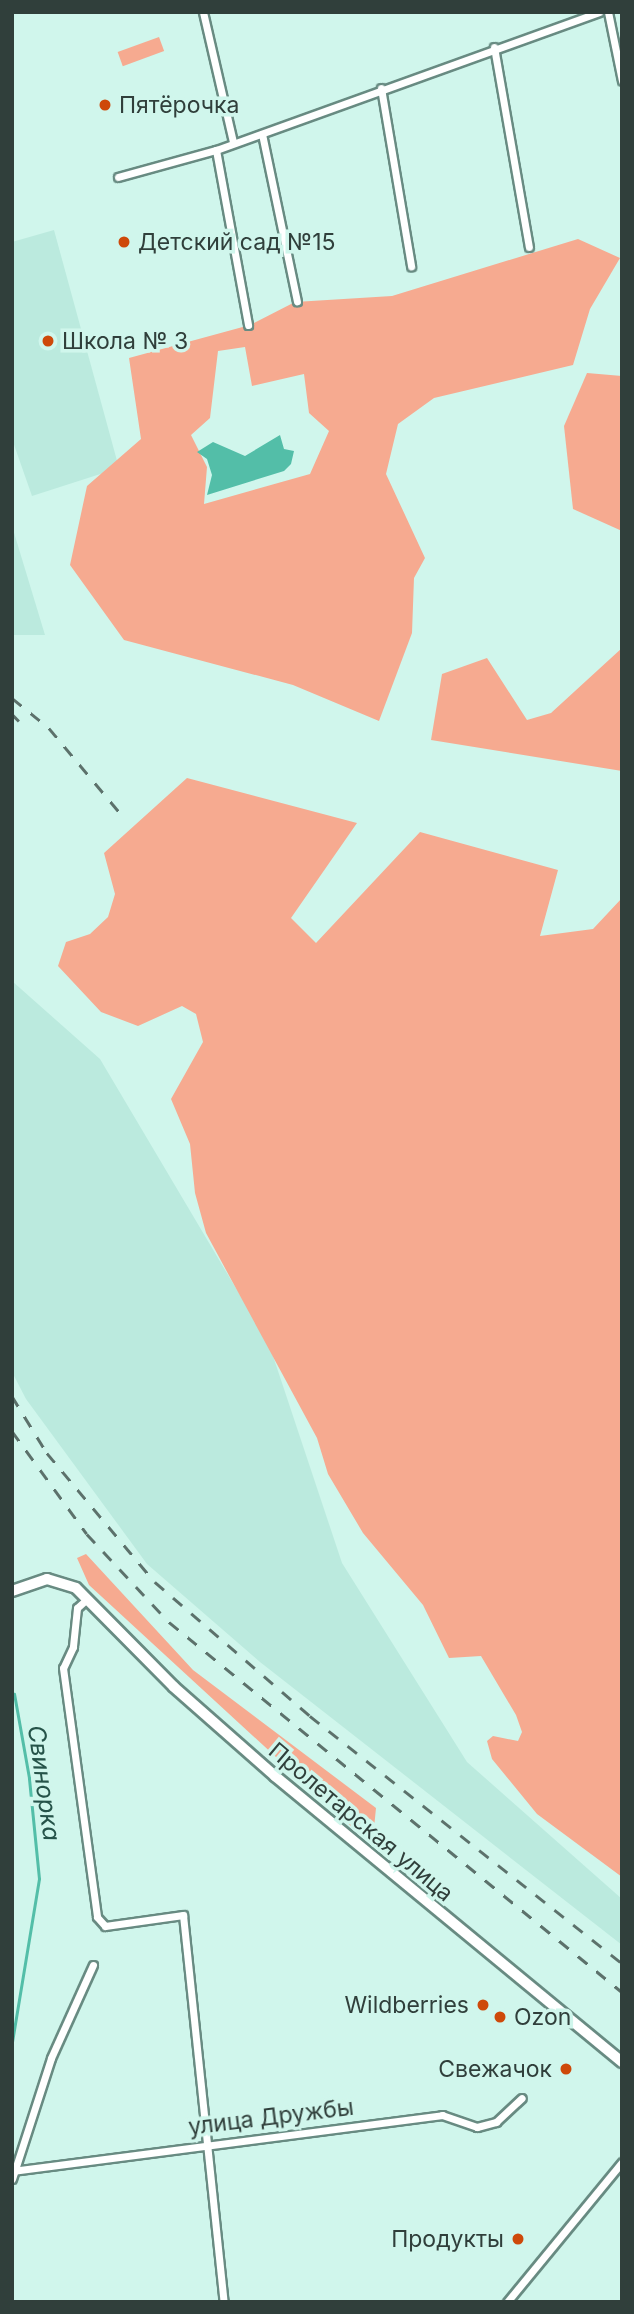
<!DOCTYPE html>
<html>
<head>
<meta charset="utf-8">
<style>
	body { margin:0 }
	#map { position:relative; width:634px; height:2314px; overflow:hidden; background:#d0f6ec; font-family:Inter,sans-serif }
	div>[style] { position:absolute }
	.built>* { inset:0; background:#bbeade }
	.green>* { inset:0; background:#f6aa90; transform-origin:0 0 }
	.water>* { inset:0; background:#53bea8 }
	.stream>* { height:2.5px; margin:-1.25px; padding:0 1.25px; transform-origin:1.25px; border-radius:1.25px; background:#53bea8 }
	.roads { filter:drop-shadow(2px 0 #688b82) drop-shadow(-2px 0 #688b82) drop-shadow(0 2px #688b82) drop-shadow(0 -2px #688b82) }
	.street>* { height:7px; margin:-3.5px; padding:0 3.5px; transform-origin:3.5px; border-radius:3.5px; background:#fff }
	.secondary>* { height:10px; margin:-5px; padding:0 5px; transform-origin:5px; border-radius:5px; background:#fff }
	.rail>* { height:2.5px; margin-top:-1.25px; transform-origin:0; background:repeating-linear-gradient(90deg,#5c716b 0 12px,transparent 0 24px) }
	.dots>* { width:19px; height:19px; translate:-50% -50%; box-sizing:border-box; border:4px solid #d0f6ec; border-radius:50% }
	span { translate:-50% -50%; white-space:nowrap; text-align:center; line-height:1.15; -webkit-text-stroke:7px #d0f6ec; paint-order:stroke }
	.poi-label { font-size:23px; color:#303f3b }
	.left { translate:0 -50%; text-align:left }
	.right { translate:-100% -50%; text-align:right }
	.street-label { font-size:23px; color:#303f3b }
	.water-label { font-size:24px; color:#255349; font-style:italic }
	.frame { position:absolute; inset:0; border:14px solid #303f3b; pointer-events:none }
</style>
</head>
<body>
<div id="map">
	<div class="built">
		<i style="clip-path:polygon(54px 230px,119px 468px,32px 496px,12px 439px,12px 242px)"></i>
		<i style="clip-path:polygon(12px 526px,45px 635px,12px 635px)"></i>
		<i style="clip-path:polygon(12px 981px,100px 1059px,269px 1344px,342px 1563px,467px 1762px,622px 1899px,622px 1945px,260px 1662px,147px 1564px,26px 1399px,12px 1372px)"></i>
	</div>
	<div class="green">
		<i style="left:159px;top:37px;width:15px;height:44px;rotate:70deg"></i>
		<i style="clip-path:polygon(evenodd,578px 239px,620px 258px,590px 309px,573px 365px,434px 398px,398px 424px,386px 474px,425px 558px,414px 578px,412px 633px,379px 721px,293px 685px,124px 640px,70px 565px,87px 486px,141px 439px,129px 358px,250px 325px,295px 302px,392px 296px,578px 239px,245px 347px,252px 386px,304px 374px,309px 413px,329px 431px,310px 474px,204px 504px,207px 467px,191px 435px,210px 418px,218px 351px,245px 347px)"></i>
		<i style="clip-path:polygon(587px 373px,622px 376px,622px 531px,573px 509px,564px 426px)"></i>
		<i style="clip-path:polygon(622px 648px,622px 771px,431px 740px,442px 674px,487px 658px,527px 720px,551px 713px)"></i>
		<i style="clip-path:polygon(187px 778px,357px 823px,291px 918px,316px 943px,420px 832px,558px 870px,540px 936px,593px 929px,622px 898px,622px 1877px,537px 1814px,492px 1759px,487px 1741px,493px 1736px,518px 1741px,522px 1732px,516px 1715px,481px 1656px,449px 1658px,423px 1605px,363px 1533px,328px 1474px,317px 1438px,206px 1233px,195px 1193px,190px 1144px,171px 1099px,203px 1042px,196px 1014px,182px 1006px,138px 1026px,101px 1012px,58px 966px,66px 942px,90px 934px,108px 917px,115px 894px,104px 853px)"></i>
		<i style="clip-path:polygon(86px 1554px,193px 1670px,376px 1808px,374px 1828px,365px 1839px,89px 1585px,77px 1558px)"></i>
	</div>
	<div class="water">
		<i style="clip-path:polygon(280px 435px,284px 449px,294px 451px,291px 464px,284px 471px,207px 495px,212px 475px,207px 459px,197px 452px,213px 442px,245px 456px)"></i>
	</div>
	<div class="stream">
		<i style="left:12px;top:2042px;width:165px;rotate:-80.6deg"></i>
		<i style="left:39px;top:1879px;width:101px;rotate:-95.7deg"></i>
		<i style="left:29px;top:1778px;width:85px;rotate:-100.1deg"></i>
	</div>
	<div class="roads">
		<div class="street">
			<i style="left:203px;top:12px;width:133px;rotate:77deg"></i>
			<i style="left:608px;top:12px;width:70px;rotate:78.5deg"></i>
			<i style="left:494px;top:47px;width:203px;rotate:80.1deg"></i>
			<i style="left:381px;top:88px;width:181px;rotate:80.4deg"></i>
			<i style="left:262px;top:134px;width:171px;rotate:78.2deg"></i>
			<i style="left:216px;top:150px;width:178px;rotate:79.6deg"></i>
			<i style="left:118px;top:177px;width:102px;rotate:-15.4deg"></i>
			<i style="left:216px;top:150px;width:407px;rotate:-19.8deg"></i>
			<i style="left:87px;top:1599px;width:13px;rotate:138deg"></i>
			<i style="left:77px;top:1608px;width:39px;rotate:96deg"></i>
			<i style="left:73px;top:1647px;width:23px;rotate:115deg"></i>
			<i style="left:63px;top:1668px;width:251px;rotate:82.2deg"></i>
			<i style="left:97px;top:1917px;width:12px;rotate:48deg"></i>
			<i style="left:105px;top:1926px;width:79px;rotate:-8deg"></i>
			<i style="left:183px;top:1915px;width:389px;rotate:84deg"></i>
			<i style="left:12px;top:2171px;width:434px;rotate:-7.4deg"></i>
			<i style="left:442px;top:2115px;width:37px;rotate:19deg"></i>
			<i style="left:477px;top:2127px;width:20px;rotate:-15deg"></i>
			<i style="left:496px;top:2122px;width:35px;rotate:-43deg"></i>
			<i style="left:12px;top:2179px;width:127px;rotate:-72.1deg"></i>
			<i style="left:51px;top:2058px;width:102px;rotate:-65.7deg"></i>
			<i style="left:507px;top:2302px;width:181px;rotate:-50.6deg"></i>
		</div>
		<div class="secondary">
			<i style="left:12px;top:1591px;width:37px;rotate:-19deg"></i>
			<i style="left:47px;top:1579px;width:30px;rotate:17deg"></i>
			<i style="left:76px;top:1588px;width:139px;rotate:45.3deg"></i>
			<i style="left:174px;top:1687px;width:135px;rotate:41.4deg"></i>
			<i style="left:275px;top:1776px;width:450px;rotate:39.5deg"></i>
		</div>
	</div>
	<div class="rail">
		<i style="left:12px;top:698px;width:48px;rotate:39deg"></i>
		<i style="left:49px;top:728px;width:112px;rotate:50.1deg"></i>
		<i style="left:12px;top:714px;width:10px;rotate:45deg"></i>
		<i style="left:12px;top:1396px;width:67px;rotate:58.4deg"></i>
		<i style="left:47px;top:1453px;width:168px;rotate:50.1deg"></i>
		<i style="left:155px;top:1582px;width:205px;rotate:40.8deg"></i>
		<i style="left:310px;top:1716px;width:398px;rotate:38.4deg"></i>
		<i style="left:12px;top:1431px;width:127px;rotate:53.9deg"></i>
		<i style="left:87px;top:1534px;width:120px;rotate:47deg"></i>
		<i style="left:169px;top:1622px;width:585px;rotate:39.24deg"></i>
	</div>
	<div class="dots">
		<i style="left:105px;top:105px;background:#ce490a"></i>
		<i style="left:124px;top:242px;background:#ce490a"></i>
		<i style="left:48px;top:341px;background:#ce490a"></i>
		<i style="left:483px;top:2005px;background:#ce490a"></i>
		<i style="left:500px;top:2017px;background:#ce490a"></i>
		<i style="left:566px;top:2069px;background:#ce490a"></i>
		<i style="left:518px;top:2239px;background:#ce490a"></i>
	</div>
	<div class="poi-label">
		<span class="left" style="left:119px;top:105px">Пятёрочка</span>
		<span class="left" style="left:138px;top:242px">Детский сад №15</span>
		<span class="left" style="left:62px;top:341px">Школа № 3</span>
		<span class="right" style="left:469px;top:2005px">Wildberries</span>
		<span class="left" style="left:514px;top:2017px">Ozon</span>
		<span class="right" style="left:552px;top:2069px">Свежачок</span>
		<span class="right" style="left:504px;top:2239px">Продукты</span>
	</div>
	<div class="street-label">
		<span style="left:361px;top:1822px;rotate:40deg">Пролетарская улица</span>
		<span style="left:271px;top:2117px;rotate:-7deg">улица Дружбы</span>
	</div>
	<div class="water-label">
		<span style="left:44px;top:1783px;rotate:82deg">Свинорка</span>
	</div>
	<div class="frame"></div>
</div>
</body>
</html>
